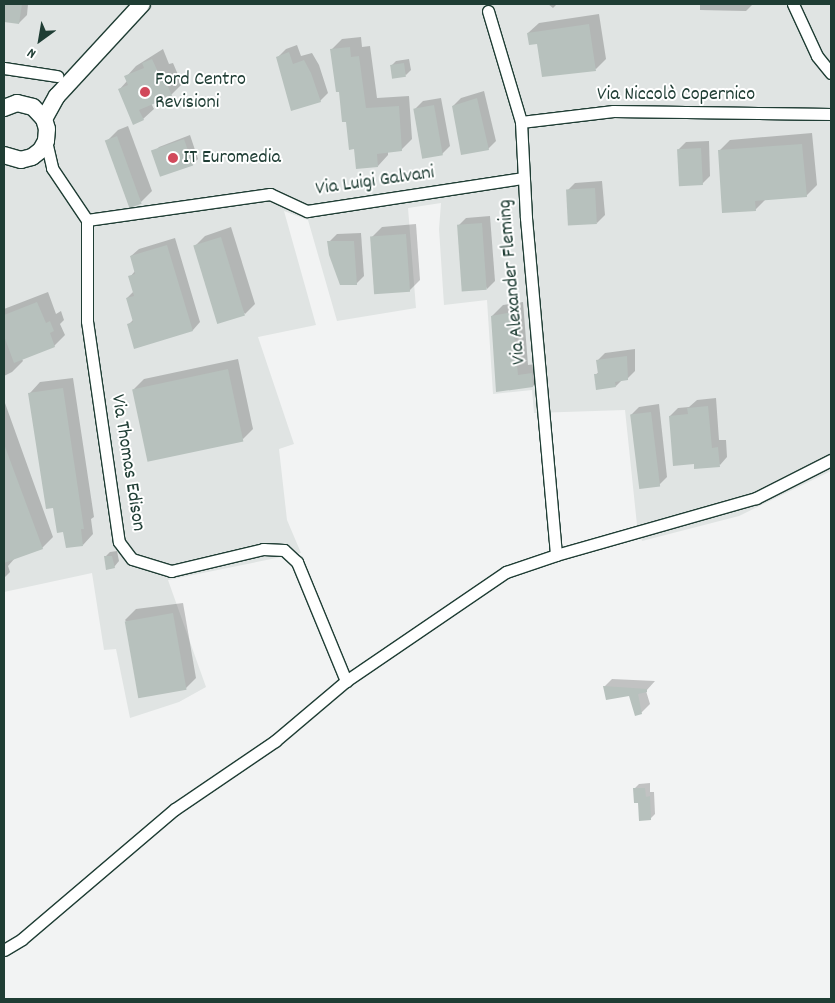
<!DOCTYPE html>
<html>
<head>
<meta charset="utf-8">
<style>
	body { margin:0 }
	#map { position:relative; width:835px; height:1003px; overflow:hidden; background:#f2f3f3; font-family:Dekko,sans-serif }
	div>[style] { position:absolute }
	.built>* { inset:0; background:#e0e4e3 }
	.shadow>* { inset:0; background:#0003 }
	.building>* { inset:0; background:#b7c1bd; transform-origin:0 0 }
	.roads { filter:drop-shadow(1px 0 #1f3d34) drop-shadow(-1px 0 #1f3d34) drop-shadow(0 1px #1f3d34) drop-shadow(0 -1px #1f3d34) }
	.street>* { height:11px; margin:-5.5px; padding:0 5.5px; transform-origin:5.5px; border-radius:5.5px; background:#fff }
	.secondary>* { height:16px; margin:-8px; padding:0 8px; transform-origin:8px; border-radius:8px; background:#fff }
	.dots>* { width:14px; height:14px; translate:-50% -50%; box-sizing:border-box; border:2px solid #fff; border-radius:50% }
	span { translate:-50% -50%; white-space:nowrap; text-align:center; line-height:1.15; -webkit-text-stroke:4px #fff; paint-order:stroke }
	.poi-label { font-size:20px; color:#1f3d34 }
	.left { translate:0 -50%; text-align:left }
	.street-label { font-size:20px; color:#1f3d34 }
	.frame { position:absolute; inset:0; border:5px solid #1f3d34; pointer-events:none }
	.north { position:absolute; left:15px; top:15px; width:50px; height:50px; -webkit-text-stroke:4px #fff; paint-order:stroke; rotate:212deg; font-size:14px; font-weight:700; line-height:20px; text-align:center; color:#1f3d34 }
	.north::after { content:''; display:block; margin:auto; width:18px; height:22px; background:#1f3d34; clip-path:polygon(50% 0,100% 100%,50% 72%,0 100%) }
</style>
</head>
<body>
<div id="map">
	<div class="built">
		<i style="clip-path:polygon(4px 4px,831px 4px,831px 471px,739px 516px,642px 541px,637px 525px,625px 410px,534px 413px,532px 390px,493px 394px,487px 300px,444px 305px,439px 229px,441px 203px,408px 208px,416px 308px,337px 321px,308px 220px,284px 211px,316px 325px,258px 337px,294px 444px,279px 449px,287px 520px,301px 553px,168px 580px,206px 687px,179px 702px,130px 718px,116px 649px,104px 650px,92px 573px,4px 592px)"></i>
	</div>
	<div class="shadow">
		<i style="clip-path:polygon(4px 4px,28px 4px,27px 15px,19px 23px,4px 21px)"></i>
		<i style="clip-path:polygon(548px 4px,557px 4px,553px 8px)"></i>
		<i style="clip-path:polygon(700px 4px,753px 4px,746px 11px,700px 10px)"></i>
		<i style="clip-path:polygon(599px 14px,606px 59px,596px 69px,538px 42px,528px 33px,539px 23px)"></i>
		<i style="clip-path:polygon(361px 37px,362px 47px,370px 46px,377px 98px,409px 96px,412px 139px,401px 150px,388px 151px,388px 155px,378px 166px,356px 148px,347px 120px,331px 50px,342px 39px)"></i>
		<i style="clip-path:polygon(297px 45px,301px 56px,312px 53px,319px 65px,328px 93px,320px 101px,278px 57px,286px 49px)"></i>
		<i style="clip-path:polygon(163px 49px,169px 64px,173px 63px,182px 84px,171px 95px,151px 103px,154px 109px,143px 119px,119px 90px,127px 81px,126px 77px,136px 66px)"></i>
		<i style="clip-path:polygon(409px 59px,411px 70px,406px 75px,391px 66px,396px 61px)"></i>
		<i style="clip-path:polygon(484px 91px,496px 141px,488px 149px,453px 106px,461px 98px)"></i>
		<i style="clip-path:polygon(441px 98px,450px 146px,442px 154px,415px 109px,423px 101px)"></i>
		<i style="clip-path:polygon(128px 126px,152px 191px,141px 202px,107px 141px,118px 130px)"></i>
		<i style="clip-path:polygon(812px 133px,817px 185px,806px 196px,766px 199px,755px 210px,719px 151px,730px 140px)"></i>
		<i style="clip-path:polygon(190px 135px,198px 159px,193px 164px,162px 175px,154px 152px,159px 147px)"></i>
		<i style="clip-path:polygon(709px 141px,710px 176px,702px 184px,678px 150px,686px 142px)"></i>
		<i style="clip-path:polygon(602px 181px,605px 215px,597px 223px,567px 191px,575px 183px)"></i>
		<i style="clip-path:polygon(490px 216px,495px 281px,487px 289px,458px 226px,466px 218px)"></i>
		<i style="clip-path:polygon(416px 224px,420px 280px,409px 291px,372px 237px,382px 227px)"></i>
		<i style="clip-path:polygon(231px 227px,255px 304px,245px 314px,194px 247px,205px 236px)"></i>
		<i style="clip-path:polygon(361px 233px,364px 276px,356px 284px,329px 242px,337px 234px)"></i>
		<i style="clip-path:polygon(175px 238px,200px 322px,193px 330px,128px 325px,134px 319px,127px 298px,134px 291px,130px 277px,135px 271px,131px 256px,139px 249px)"></i>
		<i style="clip-path:polygon(48px 292px,56px 314px,61px 311px,64px 320px,60px 324px,65px 335px,54px 346px,22px 359px,23px 361px,12px 372px,4px 376px,4px 309px)"></i>
		<i style="clip-path:polygon(523px 302px,528px 365px,543px 363px,544px 375px,533px 386px,498px 391px,492px 316px,503px 305px)"></i>
		<i style="clip-path:polygon(635px 349px,635px 371px,627px 379px,622px 380px,616px 386px,595px 375px,599px 372px,597px 361px,605px 353px)"></i>
		<i style="clip-path:polygon(238px 359px,253px 429px,243px 439px,133px 390px,144px 379px)"></i>
		<i style="clip-path:polygon(73px 378px,94px 517px,91px 519px,93px 534px,83px 545px,65px 531px,54px 507px,30px 393px,40px 382px)"></i>
		<i style="clip-path:polygon(716px 398px,719px 440px,726px 440px,727px 457px,720px 465px,670px 416px,678px 408px,689px 407px,697px 400px)"></i>
		<i style="clip-path:polygon(5px 403px,53px 537px,42px 548px,15px 558px,8px 566px,10px 572px,4px 578px)"></i>
		<i style="clip-path:polygon(659px 404px,667px 477px,659px 485px,631px 415px,639px 407px)"></i>
		<i style="clip-path:polygon(117px 551px,119px 561px,114px 567px,105px 557px,110px 552px)"></i>
		<i style="clip-path:polygon(183px 603px,196px 678px,186px 688px,125px 620px,136px 609px)"></i>
		<i style="clip-path:polygon(612px 679px,655px 681px,646px 691px,650px 704px,642px 712px,636px 714px,630px 694px,604px 687px)"></i>
		<i style="clip-path:polygon(650px 783px,650px 792px,654px 792px,655px 814px,650px 819px,639px 802px,634px 789px,639px 784px)"></i>
	</div>
	<div class="building">
		<i style="clip-path:polygon(4px 4px,22px 4px,19px 24px,4px 22px)"></i>
		<i style="clip-path:polygon(589px 24px,596px 71px,542px 77px,537px 44px,529px 45px,527px 33px)"></i>
		<i style="clip-path:polygon(350px 47px,351px 57px,359px 56px,366px 108px,399px 106px,402px 151px,377px 154px,378px 167px,356px 169px,354px 149px,349px 150px,346px 122px,342px 122px,339px 92px,336px 92px,330px 49px)"></i>
		<i style="clip-path:polygon(289px 52px,293px 64px,304px 60px,311px 73px,321px 102px,291px 111px,276px 57px)"></i>
		<i style="clip-path:polygon(152px 59px,159px 74px,162px 72px,172px 96px,139px 110px,144px 120px,133px 125px,118px 89px,128px 85px,124px 76px,144px 68px,142px 63px)"></i>
		<i style="left:404px;top:63px;width:14px;height:14px;rotate:82deg"></i>
		<i style="clip-path:polygon(477px 98px,489px 150px,461px 155px,452px 106px)"></i>
		<i style="left:434px;top:105px;width:51px;height:21px;rotate:80deg"></i>
		<i style="left:117px;top:136px;width:72px;height:13px;rotate:70deg"></i>
		<i style="left:184px;top:139px;width:28px;height:35px;rotate:71deg"></i>
		<i style="clip-path:polygon(802px 144px,807px 197px,755px 201px,756px 211px,722px 213px,718px 150px)"></i>
		<i style="left:701px;top:148px;width:37px;height:24px;rotate:87deg"></i>
		<i style="left:595px;top:188px;width:36px;height:29px;rotate:87deg"></i>
		<i style="left:482px;top:223px;width:67px;height:25px;rotate:86deg"></i>
		<i style="left:406px;top:234px;width:58px;height:36px;rotate:86deg"></i>
		<i style="left:221px;top:237px;width:82px;height:29px;rotate:73deg"></i>
		<i style="clip-path:polygon(327px 241px,354px 241px,357px 285px,340px 285px,329px 255px)"></i>
		<i style="clip-path:polygon(167px 245px,193px 331px,134px 349px,127px 324px,133px 322px,126px 298px,134px 296px,128px 276px,135px 274px,130px 256px)"></i>
		<i style="clip-path:polygon(37px 302px,46px 323px,50px 321px,54px 331px,50px 333px,55px 347px,14px 363px,4px 336px,4px 315px)"></i>
		<i style="clip-path:polygon(512px 312px,518px 375px,532px 373px,533px 387px,496px 392px,491px 316px)"></i>
		<i style="clip-path:polygon(627px 356px,628px 380px,615px 382px,616px 387px,596px 390px,594px 374px,598px 374px,596px 360px)"></i>
		<i style="left:228px;top:369px;width:74px;height:98px;rotate:78deg"></i>
		<i style="clip-path:polygon(63px 388px,84px 529px,81px 529px,83px 546px,66px 548px,63px 532px,57px 533px,53px 508px,46px 509px,28px 393px)"></i>
		<i style="clip-path:polygon(708px 406px,712px 448px,718px 447px,720px 467px,694px 469px,694px 464px,673px 466px,669px 416px,688px 414px,687px 408px)"></i>
		<i style="left:651px;top:412px;width:75px;height:21px;rotate:83deg"></i>
		<i style="clip-path:polygon(4px 444px,43px 549px,4px 563px)"></i>
		<i style="clip-path:polygon(104px 556px,112px 556px,115px 568px,106px 570px)"></i>
		<i style="left:173px;top:613px;width:78px;height:49px;rotate:80deg"></i>
		<i style="clip-path:polygon(603px 686px,647px 689px,647px 692px,638px 694px,642px 714px,635px 716px,629px 696px,606px 700px)"></i>
		<i style="clip-path:polygon(633px 788px,645px 788px,646px 797px,650px 796px,651px 820px,639px 821px,638px 803px,634px 803px)"></i>
	</div>
	<div class="roads">
		<div class="street">
			<i style="left:793px;top:4px;width:57px;rotate:65.2deg"></i>
			<i style="left:817px;top:56px;width:22px;rotate:51deg"></i>
			<i style="left:488px;top:11px;width:116px;rotate:73.4deg"></i>
			<i style="left:521px;top:122px;width:96px;rotate:87deg"></i>
			<i style="left:526px;top:218px;width:338px;rotate:84.9deg"></i>
			<i style="left:4px;top:68px;width:54px;rotate:8.6deg"></i>
			<i style="left:521px;top:122px;width:93px;rotate:-6.8deg"></i>
			<i style="left:613px;top:111px;width:218px;rotate:0.8deg"></i>
			<i style="left:46px;top:141px;width:28px;rotate:77deg"></i>
			<i style="left:52px;top:168px;width:63px;rotate:56.1deg"></i>
			<i style="left:87px;top:220px;width:101px;rotate:90deg"></i>
			<i style="left:87px;top:321px;width:223px;rotate:81.8deg"></i>
			<i style="left:119px;top:542px;width:21px;rotate:53deg"></i>
			<i style="left:132px;top:559px;width:41px;rotate:17.1deg"></i>
			<i style="left:171px;top:571px;width:95px;rotate:-13.4deg"></i>
			<i style="left:263px;top:549px;width:21px;rotate:3deg"></i>
			<i style="left:284px;top:550px;width:18px;rotate:43deg"></i>
			<i style="left:297px;top:562px;width:129px;rotate:67.6deg"></i>
			<i style="left:87px;top:220px;width:185px;rotate:-8.1deg"></i>
			<i style="left:270px;top:194px;width:41px;rotate:24.7deg"></i>
			<i style="left:307px;top:211px;width:219px;rotate:-8.7deg"></i>
			<i style="left:4px;top:950px;width:21px;rotate:-31deg"></i>
			<i style="left:22px;top:939px;width:201px;rotate:-40.4deg"></i>
			<i style="left:175px;top:809px;width:121px;rotate:-34.2deg"></i>
			<i style="left:275px;top:741px;width:93px;rotate:-40.2deg"></i>
			<i style="left:346px;top:681px;width:194px;rotate:-34.3deg"></i>
			<i style="left:506px;top:572px;width:53px;rotate:-18.8deg"></i>
			<i style="left:556px;top:555px;width:208px;rotate:-15.9deg"></i>
			<i style="left:756px;top:498px;width:84px;rotate:-26.9deg"></i>
		</div>
		<div class="secondary">
			<i style="left:4px;top:108px;width:14px;rotate:-21deg"></i>
			<i style="left:17px;top:103px;width:16px;rotate:14deg"></i>
			<i style="left:33px;top:107px;width:16px;rotate:47deg"></i>
			<i style="left:44px;top:119px;width:10px;rotate:73deg"></i>
			<i style="left:47px;top:129px;width:12px;rotate:95deg"></i>
			<i style="left:46px;top:141px;width:10px;rotate:119deg"></i>
			<i style="left:41px;top:150px;width:11px;rotate:142deg"></i>
			<i style="left:32px;top:157px;width:11px;rotate:165deg"></i>
			<i style="left:21px;top:160px;width:18px;rotate:-164deg"></i>
			<i style="left:44px;top:119px;width:26px;rotate:-61deg"></i>
			<i style="left:57px;top:96px;width:125px;rotate:-47.3deg"></i>
		</div>
	</div>
	<div class="dots">
		<i style="left:145px;top:92px;background:#d1495b"></i>
		<i style="left:173px;top:158px;background:#d1495b"></i>
	</div>
	<div class="poi-label">
		<span class="left" style="left:155px;top:92px">Ford Centro<br>Revisioni</span>
		<span class="left" style="left:183px;top:158px">IT Euromedia</span>
	</div>
	<div class="street-label">
		<span style="left:676px;top:95px">Via Niccolò Copernico</span>
		<span style="left:375px;top:182px;rotate:-8deg">Via Luigi Galvani</span>
		<span style="left:513px;top:282px;rotate:-95deg">Via Alexander Fleming</span>
		<span style="left:127px;top:463px;rotate:81deg">Via Thomas Edison</span>
	</div>
	<div class="frame"></div>
	<div class="north">N</div>
</div>
</body>
</html>
